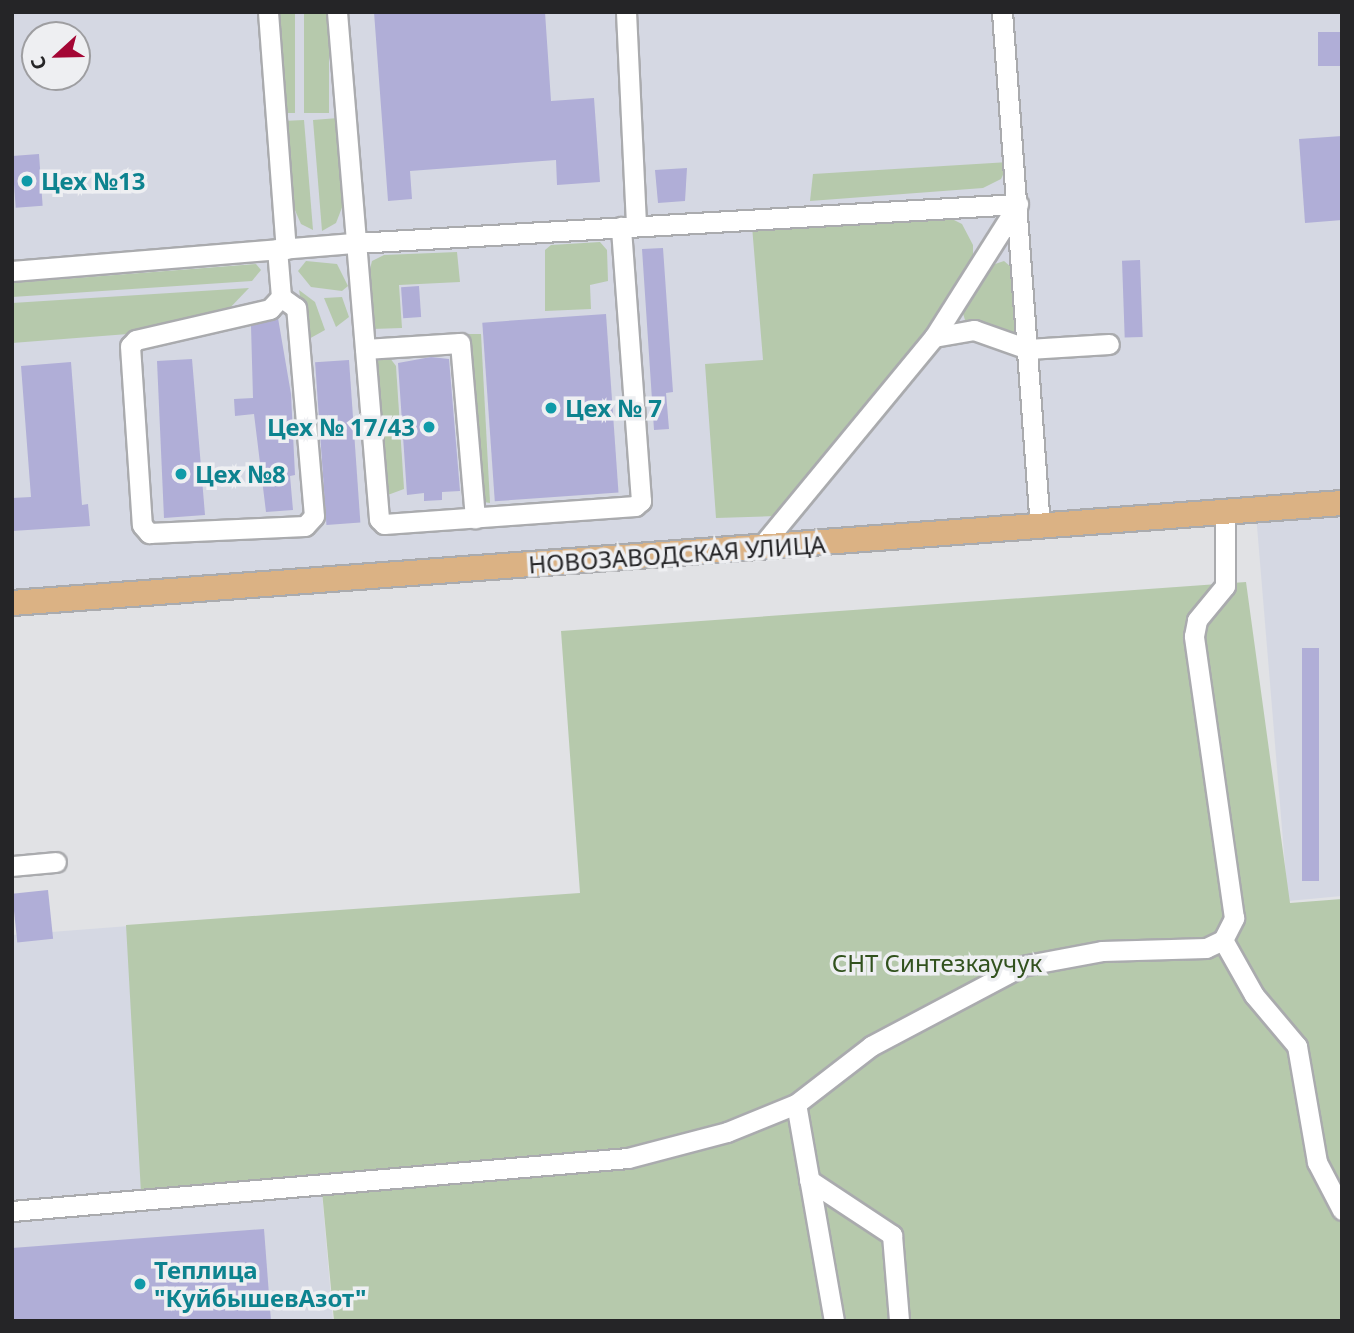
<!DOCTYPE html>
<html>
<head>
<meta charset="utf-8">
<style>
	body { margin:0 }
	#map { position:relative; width:1354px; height:1333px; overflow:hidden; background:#e1e2e5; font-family:"Noto Sans",sans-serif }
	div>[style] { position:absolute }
	.built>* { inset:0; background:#d5d8e3 }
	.green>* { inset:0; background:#b6c9ac; transform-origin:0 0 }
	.building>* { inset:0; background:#b0aed7; transform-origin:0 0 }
	.roads { filter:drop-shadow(2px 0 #aaabae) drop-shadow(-2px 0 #aaabae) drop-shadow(0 2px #aaabae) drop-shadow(0 -2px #aaabae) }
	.minor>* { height:19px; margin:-9.5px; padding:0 9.5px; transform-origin:9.5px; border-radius:9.5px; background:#fff }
	.major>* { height:24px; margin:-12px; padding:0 12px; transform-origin:12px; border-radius:12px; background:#dbb284 }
	.dots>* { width:19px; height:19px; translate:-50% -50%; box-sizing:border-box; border:4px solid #eeeff2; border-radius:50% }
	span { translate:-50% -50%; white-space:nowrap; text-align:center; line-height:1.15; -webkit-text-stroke:7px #eeeff2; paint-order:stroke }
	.culture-label { font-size:24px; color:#0d838f; font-weight:700 }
	.left { translate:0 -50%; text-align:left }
	.right { translate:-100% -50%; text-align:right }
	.street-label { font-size:24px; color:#252527 }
	.park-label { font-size:24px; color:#32521e }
	.frame { position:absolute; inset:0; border:14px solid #252527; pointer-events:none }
	.north { position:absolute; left:21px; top:21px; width:70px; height:70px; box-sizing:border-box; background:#eeeff2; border:2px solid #9e9ea1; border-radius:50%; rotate:248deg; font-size:19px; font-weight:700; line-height:28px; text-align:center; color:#252527 }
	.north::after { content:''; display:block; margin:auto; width:24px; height:32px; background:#a40635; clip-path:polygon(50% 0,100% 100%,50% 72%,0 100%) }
</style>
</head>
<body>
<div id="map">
	<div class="built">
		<i style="clip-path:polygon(evenodd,12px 12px,1342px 12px,1342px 503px,12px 591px,12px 12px,35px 35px,77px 35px,77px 77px,35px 77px,35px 35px)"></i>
		<i style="clip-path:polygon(1342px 508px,1342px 896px,1288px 901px,1256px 514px)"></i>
		<i style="clip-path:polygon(298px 913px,333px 1321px,12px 1321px,12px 935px)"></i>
	</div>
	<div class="green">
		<i style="left:274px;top:12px;width:21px;height:101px"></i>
		<i style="left:304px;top:12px;width:25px;height:101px"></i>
		<i style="clip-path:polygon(338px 118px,343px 205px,336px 223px,322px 231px,313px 120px)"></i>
		<i style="clip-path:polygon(304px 120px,313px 230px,301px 224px,291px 201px,283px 121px)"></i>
		<i style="clip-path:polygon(1009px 162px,1001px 179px,983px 188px,810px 201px,813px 174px)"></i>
		<i style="clip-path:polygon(944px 215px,962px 224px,973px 245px,973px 259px,932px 322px,786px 510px,776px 516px,716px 518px,705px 364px,763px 360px,752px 226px)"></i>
		<i style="clip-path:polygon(600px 242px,607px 250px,608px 281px,590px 285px,591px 309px,545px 311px,545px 250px,551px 245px)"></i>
		<i style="clip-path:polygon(457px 252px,460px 282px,399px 285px,402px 328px,372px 329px,368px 277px,372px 261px,384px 255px)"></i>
		<i style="clip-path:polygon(306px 261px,337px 264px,348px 286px,342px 291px,311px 287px,298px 271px)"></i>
		<i style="clip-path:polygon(1004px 261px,1011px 267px,1016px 335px,965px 320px,962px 310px,995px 264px)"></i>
		<i style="clip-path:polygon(256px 264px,261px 270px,252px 281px,12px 297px,12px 283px)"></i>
		<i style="clip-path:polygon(249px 288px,226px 312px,128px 334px,12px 343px,12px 303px)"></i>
		<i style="clip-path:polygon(299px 290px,315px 302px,325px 330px,307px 340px)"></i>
		<i style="clip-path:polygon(342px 297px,349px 317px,336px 327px,324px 298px)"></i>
		<i style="clip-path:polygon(464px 334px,481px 334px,490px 503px,478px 501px)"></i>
		<i style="clip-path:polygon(390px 358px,396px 366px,404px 489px,385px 496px,372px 362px)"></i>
		<i style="clip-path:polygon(1246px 582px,1290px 903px,1342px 899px,1342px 1321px,334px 1321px,321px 1180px,141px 1193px,126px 925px,580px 893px,561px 631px)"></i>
	</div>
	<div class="building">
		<i style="clip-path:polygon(374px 12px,545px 12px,551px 101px,594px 98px,600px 182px,557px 185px,556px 160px,410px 171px,412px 199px,388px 201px)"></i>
		<i style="left:1342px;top:32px;width:34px;height:24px;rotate:90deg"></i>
		<i style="clip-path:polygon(1342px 136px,1342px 220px,1305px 223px,1299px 139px)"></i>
		<i style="left:39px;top:154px;width:52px;height:27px;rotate:86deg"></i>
		<i style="clip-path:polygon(687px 168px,685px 201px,658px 203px,655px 170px)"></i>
		<i style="clip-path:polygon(663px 248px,673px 392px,666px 393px,669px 429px,654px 430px,642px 249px)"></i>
		<i style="left:1140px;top:260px;width:77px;height:18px;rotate:88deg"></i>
		<i style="left:419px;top:286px;width:31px;height:18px;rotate:86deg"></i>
		<i style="left:606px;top:314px;width:179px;height:124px;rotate:86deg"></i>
		<i style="clip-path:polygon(278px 318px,291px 394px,295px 475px,290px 476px,293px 510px,266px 512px,254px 414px,235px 416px,234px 399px,253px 398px,251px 326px)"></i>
		<i style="clip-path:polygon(431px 357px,449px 359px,460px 491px,442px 492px,442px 500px,424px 501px,424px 493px,407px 495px,398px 363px)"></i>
		<i style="clip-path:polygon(192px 359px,205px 515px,164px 518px,157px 361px)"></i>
		<i style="left:349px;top:360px;width:163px;height:34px;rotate:86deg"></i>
		<i style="clip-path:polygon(71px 362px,82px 505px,88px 504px,90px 526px,12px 531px,12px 498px,31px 497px,21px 366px)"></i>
		<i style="left:1302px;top:648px;width:17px;height:233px"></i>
		<i style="left:48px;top:890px;width:49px;height:36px;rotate:84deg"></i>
		<i style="clip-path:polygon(264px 1229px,271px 1321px,12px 1321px,12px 1248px)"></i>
	</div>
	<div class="roads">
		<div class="minor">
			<i style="left:268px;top:12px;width:238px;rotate:85.7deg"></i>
			<i style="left:337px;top:12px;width:509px;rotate:85.26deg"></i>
			<i style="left:379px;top:519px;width:7px;rotate:45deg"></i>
			<i style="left:384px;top:524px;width:252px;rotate:-4.1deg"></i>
			<i style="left:635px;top:506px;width:8px;rotate:-40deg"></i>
			<i style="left:641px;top:501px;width:275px;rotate:-94.2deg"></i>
			<i style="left:626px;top:12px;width:214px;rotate:87.3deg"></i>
			<i style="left:1002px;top:12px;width:516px;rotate:85.78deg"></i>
			<i style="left:277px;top:249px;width:48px;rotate:85.2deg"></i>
			<i style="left:281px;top:297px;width:16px;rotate:133deg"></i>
			<i style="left:270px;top:309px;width:138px;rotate:167deg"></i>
			<i style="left:136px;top:340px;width:8px;rotate:135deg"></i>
			<i style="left:130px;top:346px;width:179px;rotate:86.2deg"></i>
			<i style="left:142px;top:525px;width:11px;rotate:49deg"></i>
			<i style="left:149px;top:533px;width:156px;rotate:-2.6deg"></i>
			<i style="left:305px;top:526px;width:13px;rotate:-48deg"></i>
			<i style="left:314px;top:516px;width:209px;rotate:-94.9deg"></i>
			<i style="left:296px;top:308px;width:19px;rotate:-144deg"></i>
			<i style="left:12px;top:271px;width:345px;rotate:-4.7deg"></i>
			<i style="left:356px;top:243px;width:663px;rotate:-3.37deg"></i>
			<i style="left:934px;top:337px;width:41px;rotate:-9.9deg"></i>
			<i style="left:974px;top:330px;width:57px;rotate:19.4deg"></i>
			<i style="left:1028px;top:349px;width:81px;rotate:-3.5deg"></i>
			<i style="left:365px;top:349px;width:95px;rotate:-3.6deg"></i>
			<i style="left:460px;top:343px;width:176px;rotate:85.1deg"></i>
			<i style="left:760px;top:548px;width:273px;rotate:-50.5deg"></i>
			<i style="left:934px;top:337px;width:157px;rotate:-57.7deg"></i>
			<i style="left:12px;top:866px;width:44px;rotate:-5.2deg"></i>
			<i style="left:1223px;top:940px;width:63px;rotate:60.6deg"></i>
			<i style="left:1254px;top:995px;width:67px;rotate:49.9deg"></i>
			<i style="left:1297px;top:1046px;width:118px;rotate:80.2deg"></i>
			<i style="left:1317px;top:1162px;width:54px;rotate:62.5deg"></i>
			<i style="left:809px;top:1180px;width:100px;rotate:33.5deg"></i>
			<i style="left:892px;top:1235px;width:86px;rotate:85.3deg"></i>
			<i style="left:12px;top:1211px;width:618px;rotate:-4.92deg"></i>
			<i style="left:628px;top:1158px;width:102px;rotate:-14.7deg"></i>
			<i style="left:727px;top:1132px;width:74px;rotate:-22.1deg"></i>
			<i style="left:834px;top:1321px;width:220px;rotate:-99.9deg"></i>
			<i style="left:796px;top:1104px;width:95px;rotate:-37.7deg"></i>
			<i style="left:871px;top:1046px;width:171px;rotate:-27.9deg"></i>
			<i style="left:1022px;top:966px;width:81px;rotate:-10.6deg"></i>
			<i style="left:1102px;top:951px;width:104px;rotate:-1.7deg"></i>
			<i style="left:1206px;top:948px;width:19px;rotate:-25deg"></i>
			<i style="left:1223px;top:940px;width:25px;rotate:-63deg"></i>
			<i style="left:1234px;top:918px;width:285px;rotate:-98.1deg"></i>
			<i style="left:1194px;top:636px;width:16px;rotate:-79deg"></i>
			<i style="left:1197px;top:620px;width:44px;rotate:-50.5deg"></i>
			<i style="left:1225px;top:586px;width:74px;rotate:-90deg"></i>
		</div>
		<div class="major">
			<i style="left:12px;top:603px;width:1334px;rotate:-4.3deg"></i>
		</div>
	</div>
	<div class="dots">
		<i style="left:27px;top:181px;background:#0f9aa8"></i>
		<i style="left:551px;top:408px;background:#0f9aa8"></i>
		<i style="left:429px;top:427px;background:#0f9aa8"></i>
		<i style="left:181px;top:474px;background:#0f9aa8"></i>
		<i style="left:140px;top:1284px;background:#0f9aa8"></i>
	</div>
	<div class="culture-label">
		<span class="left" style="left:41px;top:181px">Цех №13</span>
		<span class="left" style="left:565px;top:408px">Цех № 7</span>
		<span class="right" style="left:415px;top:427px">Цех № 17/43</span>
		<span class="left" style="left:195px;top:474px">Цех №8</span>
		<span class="left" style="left:154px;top:1284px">Теплица<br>"КуйбышевАзот"</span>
	</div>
	<div class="street-label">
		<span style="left:677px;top:554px;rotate:-4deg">НОВОЗАВОДСКАЯ УЛИЦА</span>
	</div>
	<div class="park-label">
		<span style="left:937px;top:963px">СНТ Синтезкаучук</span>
	</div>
	<div class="frame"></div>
	<div class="north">С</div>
</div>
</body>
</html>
